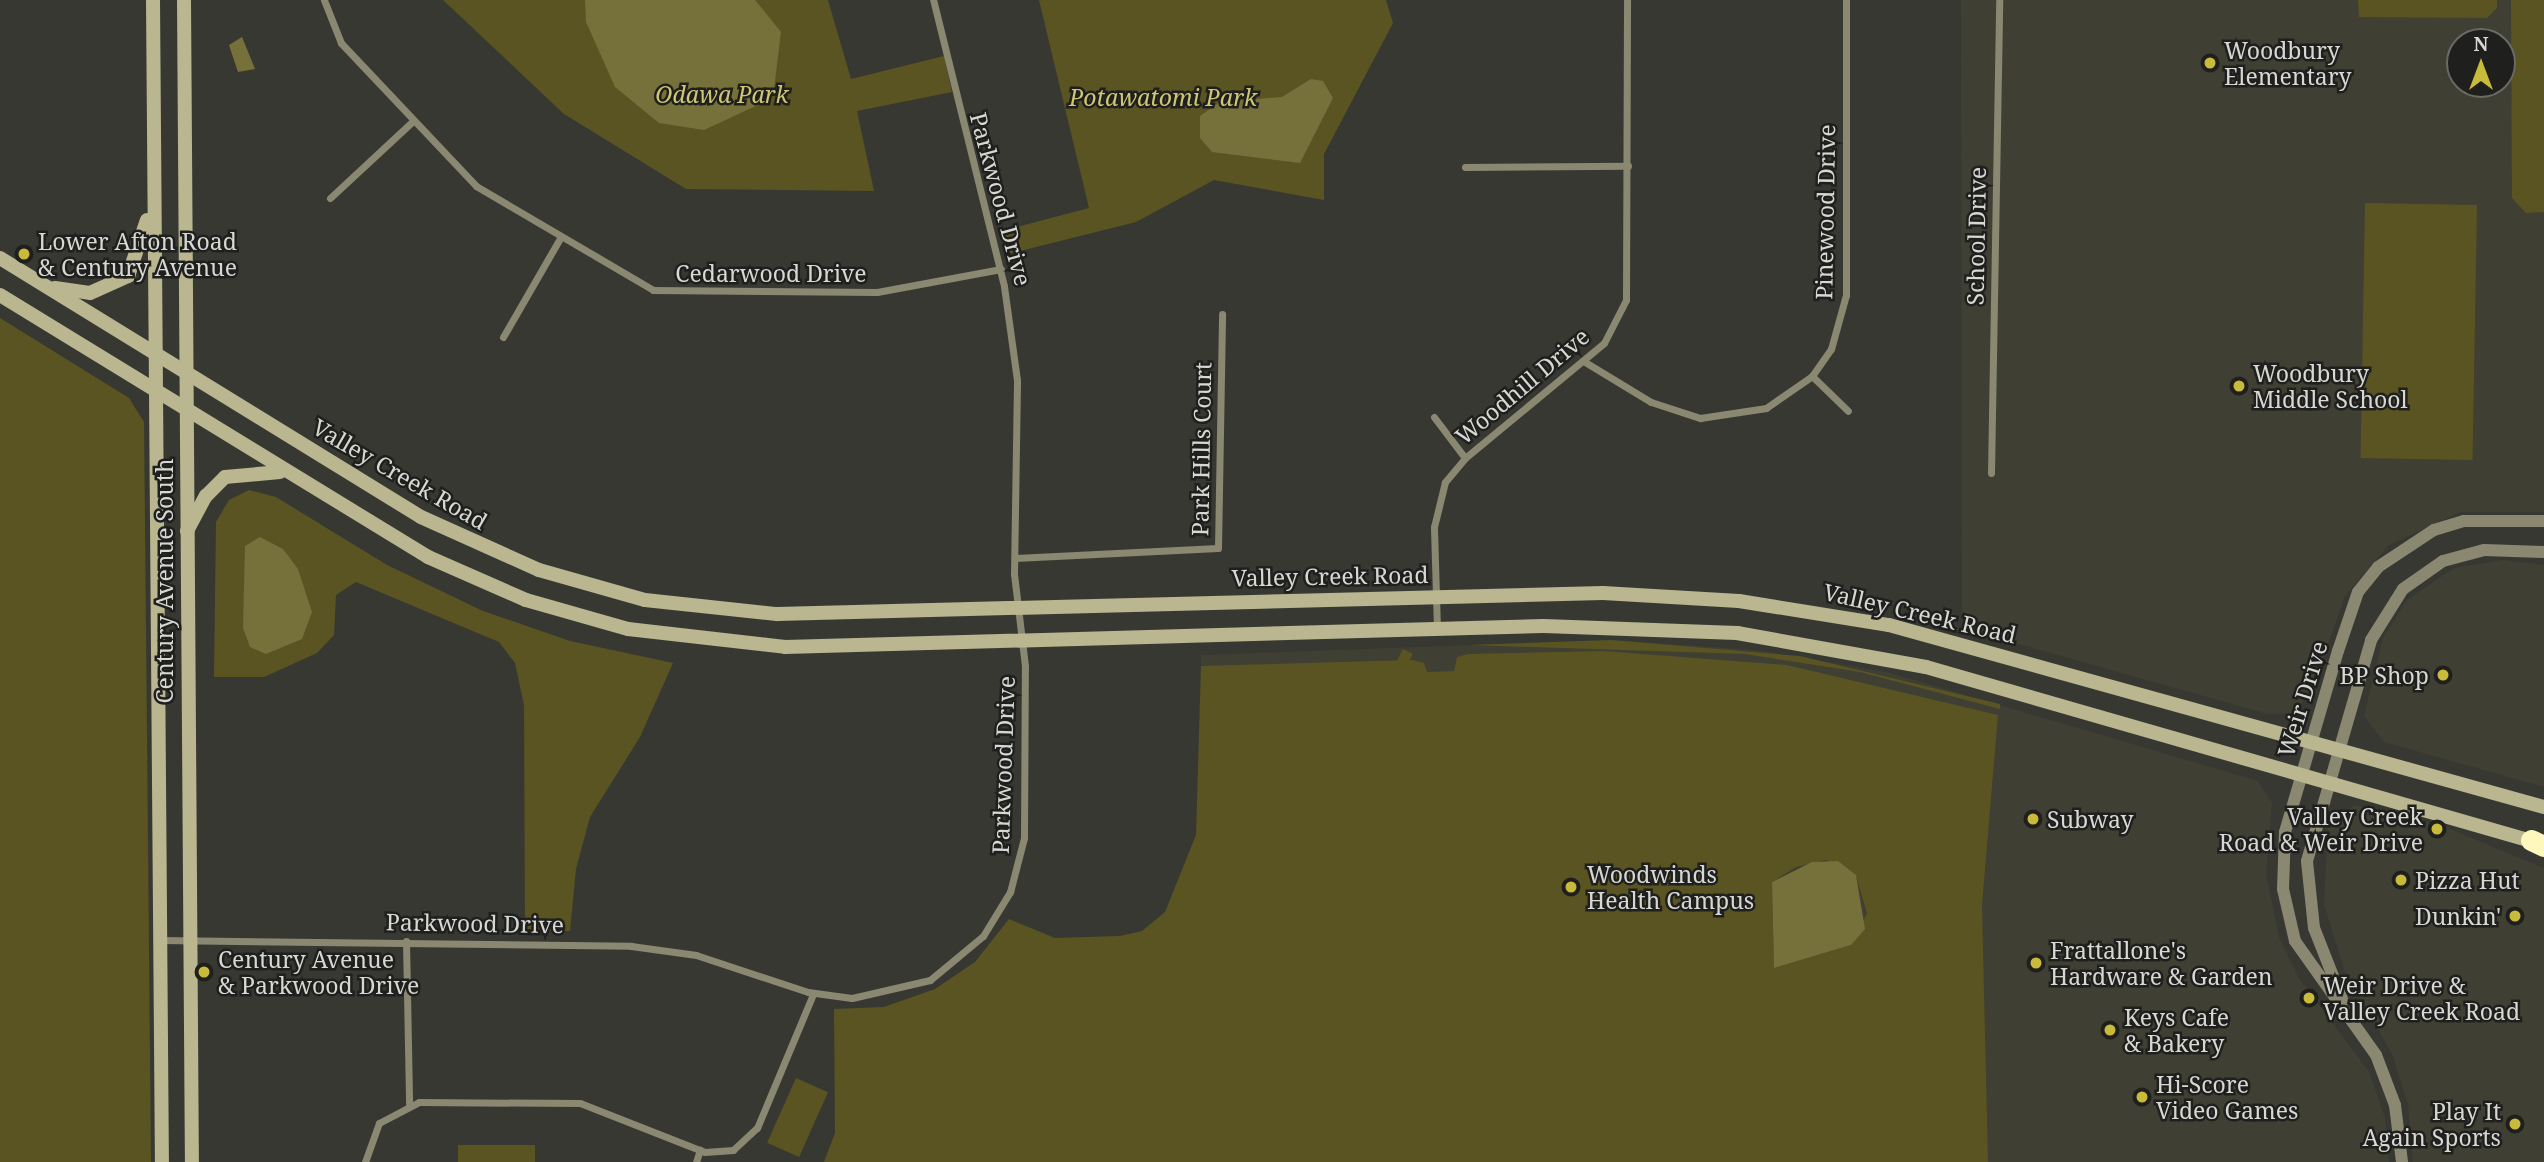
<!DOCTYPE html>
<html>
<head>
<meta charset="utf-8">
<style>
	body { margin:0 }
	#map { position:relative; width:2544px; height:1162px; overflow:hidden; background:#383833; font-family:"Noto Serif",serif }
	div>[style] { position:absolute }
	.built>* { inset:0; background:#403f33 }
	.green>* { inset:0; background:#595421; transform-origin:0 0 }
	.water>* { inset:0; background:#76713a }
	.minor>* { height:7px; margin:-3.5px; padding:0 3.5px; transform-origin:3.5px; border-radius:3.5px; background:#8a8871 }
	.tertiary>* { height:12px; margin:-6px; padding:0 6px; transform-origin:6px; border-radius:6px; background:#8a8871 }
	.secondary>* { height:14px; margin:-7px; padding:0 7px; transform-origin:7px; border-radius:7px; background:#b9b690 }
	.motorway>* { height:21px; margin:-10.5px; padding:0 10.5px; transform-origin:10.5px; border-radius:10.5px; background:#fef8bd }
	.dots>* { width:19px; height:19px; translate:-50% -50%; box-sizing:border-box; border:4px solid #1f1f1d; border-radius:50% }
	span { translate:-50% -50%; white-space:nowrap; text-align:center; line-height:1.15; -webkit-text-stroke:5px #1f1f1d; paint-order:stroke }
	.poi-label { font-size:23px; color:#d7d7d4 }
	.left { translate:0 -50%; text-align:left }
	.right { translate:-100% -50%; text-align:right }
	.park-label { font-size:23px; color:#cfc773; font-style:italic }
	.street-label { font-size:23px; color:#d7d7d4 }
	.north { position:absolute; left:2446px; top:28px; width:70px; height:70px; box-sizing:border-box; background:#1f1f1d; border:2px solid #696966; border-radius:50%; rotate:0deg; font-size:19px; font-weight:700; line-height:28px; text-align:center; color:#d7d7d4 }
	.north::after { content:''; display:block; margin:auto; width:24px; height:32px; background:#c8bb3b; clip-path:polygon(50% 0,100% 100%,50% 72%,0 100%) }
</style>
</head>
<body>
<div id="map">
	<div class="built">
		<i style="clip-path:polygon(evenodd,1961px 0,2544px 0,2544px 512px,2460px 512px,2389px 545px,2345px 596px,2311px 694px,2290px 713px,2268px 714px,1962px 628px,1961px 0,2460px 42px,2502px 42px,2502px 84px,2460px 84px,2460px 42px)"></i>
		<i style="clip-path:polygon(2503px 560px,2544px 565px,2544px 787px,2384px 742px,2364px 716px,2383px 638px,2407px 600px,2454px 568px)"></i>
		<i style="clip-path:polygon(1611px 640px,1756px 650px,1887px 672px,2258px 781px,2272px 803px,2266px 874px,2279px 937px,2298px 977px,2369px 1072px,2385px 1118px,2389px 1162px,1145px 1162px,1202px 838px,1201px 655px)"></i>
		<i style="clip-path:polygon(2354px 805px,2445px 827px,2544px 868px,2544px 1162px,2413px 1162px,2408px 1105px,2393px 1056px,2344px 969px,2324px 904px,2328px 826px)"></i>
	</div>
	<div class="green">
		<i style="clip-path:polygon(443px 0,828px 0,851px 79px,944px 56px,952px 92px,857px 111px,874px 191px,686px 189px,564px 114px)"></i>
		<i style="clip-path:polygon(1039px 0,1386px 0,1393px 23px,1324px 154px,1324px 200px,1214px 180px,1136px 222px,1008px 254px,1002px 231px,1089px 208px)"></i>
		<i style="clip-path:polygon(2358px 0,2497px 0,2497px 8px,2487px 18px,2359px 17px)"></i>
		<i style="clip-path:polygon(2511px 0,2544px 0,2544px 212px,2526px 213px,2512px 198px)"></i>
		<i style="left:2365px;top:203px;width:112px;height:255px;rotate:1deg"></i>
		<i style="clip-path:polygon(0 318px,129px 398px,144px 422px,151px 1162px,0 1162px)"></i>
		<i style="clip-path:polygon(249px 490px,276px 497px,387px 565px,483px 611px,570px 641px,673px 663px,640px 737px,590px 817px,576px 869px,570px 931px,525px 931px,524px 705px,515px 663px,499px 642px,356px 582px,336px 595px,334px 635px,317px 653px,264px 677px,214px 677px,216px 522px,229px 500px)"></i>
		<i style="clip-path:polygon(1611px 640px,1800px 656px,2000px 704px,2000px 709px,1860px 672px,1745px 654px,1468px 645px)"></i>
		<i style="left:1403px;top:649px;width:11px;height:202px;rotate:27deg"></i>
		<i style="clip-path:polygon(evenodd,1603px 651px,1787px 665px,1998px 715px,1982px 905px,1988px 1162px,824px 1162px,835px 1133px,834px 1009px,884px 1007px,935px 989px,975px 962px,1009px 919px,1055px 938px,1120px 936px,1142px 931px,1165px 912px,1196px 835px,1201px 666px,1413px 660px,1424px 663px,1427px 672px,1454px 671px,1457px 657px,1468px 654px,1603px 651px,1826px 860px,1856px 876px,1867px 913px,1851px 945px,1774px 968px,1772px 882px,1796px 867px,1826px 860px)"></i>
		<i style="left:796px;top:1078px;width:35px;height:71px;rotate:24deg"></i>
		<i style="left:458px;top:1145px;width:77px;height:17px"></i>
	</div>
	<div class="water">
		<i style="clip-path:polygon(585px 0,755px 0,781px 32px,774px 89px,762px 103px,704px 130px,659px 123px,615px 87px,586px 22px)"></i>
		<i style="clip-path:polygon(242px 37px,255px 69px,238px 72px,229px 45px)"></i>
		<i style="clip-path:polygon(1311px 79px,1323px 81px,1333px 98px,1300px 163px,1212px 152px,1200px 138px,1200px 116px,1220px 102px,1282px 97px)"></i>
		<i style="clip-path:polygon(260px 537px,283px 549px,298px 569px,312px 612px,302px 639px,266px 654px,250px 647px,243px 628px,245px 546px)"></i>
		<i style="clip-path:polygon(1812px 862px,1838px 861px,1856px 875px,1865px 929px,1851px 945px,1774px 968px,1772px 882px)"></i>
	</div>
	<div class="minor">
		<i style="left:324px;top:0;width:46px;rotate:68.4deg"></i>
		<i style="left:341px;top:43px;width:197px;rotate:46.6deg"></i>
		<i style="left:476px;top:186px;width:205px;rotate:30.4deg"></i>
		<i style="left:653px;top:290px;width:224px;rotate:0.5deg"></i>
		<i style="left:877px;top:292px;width:126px;rotate:-10.5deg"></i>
		<i style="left:1465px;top:167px;width:163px;rotate:-0.4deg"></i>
		<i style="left:330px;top:198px;width:113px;rotate:-42.9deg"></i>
		<i style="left:503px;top:337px;width:112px;rotate:-60deg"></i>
		<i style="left:1585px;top:362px;width:77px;rotate:31.2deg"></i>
		<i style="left:1651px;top:402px;width:52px;rotate:18.1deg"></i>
		<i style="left:1700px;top:418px;width:67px;rotate:-8.6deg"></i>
		<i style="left:1766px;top:408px;width:56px;rotate:-34.8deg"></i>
		<i style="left:1812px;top:376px;width:33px;rotate:-55deg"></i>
		<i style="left:1831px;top:349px;width:56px;rotate:-74.5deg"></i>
		<i style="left:1846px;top:295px;width:295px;rotate:-90deg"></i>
		<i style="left:1812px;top:376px;width:50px;rotate:44.2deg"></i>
		<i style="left:1434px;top:417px;width:51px;rotate:52.9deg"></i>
		<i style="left:1991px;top:473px;width:473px;rotate:-89deg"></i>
		<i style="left:1015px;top:558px;width:203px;rotate:-2.8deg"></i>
		<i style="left:1218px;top:548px;width:234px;rotate:-89deg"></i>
		<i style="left:1437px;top:629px;width:102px;rotate:-91.7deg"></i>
		<i style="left:1434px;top:527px;width:46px;rotate:-76.3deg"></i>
		<i style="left:1445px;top:482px;width:31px;rotate:-50deg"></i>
		<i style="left:1465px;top:458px;width:180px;rotate:-39.6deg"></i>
		<i style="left:1604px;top:343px;width:48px;rotate:-62.9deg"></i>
		<i style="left:1626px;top:300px;width:300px;rotate:-89.8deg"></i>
		<i style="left:160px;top:940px;width:471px;rotate:0.7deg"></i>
		<i style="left:631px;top:946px;width:66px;rotate:7.9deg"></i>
		<i style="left:696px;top:955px;width:118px;rotate:18.3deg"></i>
		<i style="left:808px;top:992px;width:44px;rotate:7.8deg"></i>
		<i style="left:852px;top:998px;width:80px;rotate:-13deg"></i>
		<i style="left:930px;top:980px;width:69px;rotate:-39.7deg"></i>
		<i style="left:983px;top:936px;width:52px;rotate:-58.5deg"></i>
		<i style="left:1010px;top:892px;width:56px;rotate:-75.5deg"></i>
		<i style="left:1024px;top:838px;width:172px;rotate:-89.7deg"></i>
		<i style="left:1025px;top:666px;width:93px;rotate:-96.8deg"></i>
		<i style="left:1014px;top:574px;width:194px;rotate:-89.1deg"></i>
		<i style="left:1017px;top:380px;width:95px;rotate:-97.9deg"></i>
		<i style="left:1004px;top:286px;width:295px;rotate:-103.9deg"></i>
		<i style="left:406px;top:941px;width:163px;rotate:88.9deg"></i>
		<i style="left:365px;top:1162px;width:41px;rotate:-70.3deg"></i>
		<i style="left:379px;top:1123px;width:45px;rotate:-27.7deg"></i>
		<i style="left:419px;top:1102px;width:161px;rotate:0.4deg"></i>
		<i style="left:580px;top:1103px;width:134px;rotate:21.4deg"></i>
		<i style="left:705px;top:1152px;width:28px;rotate:-4deg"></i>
		<i style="left:733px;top:1150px;width:33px;rotate:-43deg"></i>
		<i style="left:757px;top:1128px;width:145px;rotate:-67.3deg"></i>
		<i style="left:696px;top:1162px;width:13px;rotate:-72deg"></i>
	</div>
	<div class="tertiary">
		<i style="left:2342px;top:999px;width:76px;rotate:-111.5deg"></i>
		<i style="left:2314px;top:928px;width:67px;rotate:-96deg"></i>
		<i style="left:2307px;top:861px;width:230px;rotate:-73.8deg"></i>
		<i style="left:2371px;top:640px;width:60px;rotate:-57.9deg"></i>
		<i style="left:2403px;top:589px;width:49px;rotate:-35deg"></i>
		<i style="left:2443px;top:561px;width:42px;rotate:-15deg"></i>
		<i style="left:2484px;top:550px;width:60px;rotate:1.9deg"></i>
		<i style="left:2402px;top:1162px;width:57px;rotate:-97deg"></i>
		<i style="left:2395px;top:1105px;width:53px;rotate:-110.8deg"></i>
		<i style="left:2376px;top:1055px;width:140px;rotate:-125.4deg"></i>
		<i style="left:2295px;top:941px;width:53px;rotate:-103deg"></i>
		<i style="left:2283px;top:889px;width:57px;rotate:-88deg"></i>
		<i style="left:2285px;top:832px;width:189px;rotate:-73.7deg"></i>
		<i style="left:2338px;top:651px;width:62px;rotate:-71.3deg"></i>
		<i style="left:2358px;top:592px;width:32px;rotate:-51deg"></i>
		<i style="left:2378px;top:567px;width:67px;rotate:-33.5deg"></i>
		<i style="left:2434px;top:530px;width:31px;rotate:-17deg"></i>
		<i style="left:2464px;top:521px;width:80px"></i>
	</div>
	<div class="secondary">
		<i style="left:153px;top:0;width:1162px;rotate:89.56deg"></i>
		<i style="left:184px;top:0;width:1162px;rotate:89.61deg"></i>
		<i style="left:0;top:258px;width:494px;rotate:31.6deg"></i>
		<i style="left:421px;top:517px;width:129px;rotate:24.2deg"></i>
		<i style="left:539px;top:570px;width:110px;rotate:15.8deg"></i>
		<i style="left:645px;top:600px;width:133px;rotate:6.1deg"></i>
		<i style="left:777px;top:614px;width:826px;rotate:-1.46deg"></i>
		<i style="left:1603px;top:593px;width:136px;rotate:3.4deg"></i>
		<i style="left:1739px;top:601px;width:152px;rotate:9.1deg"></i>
		<i style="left:1889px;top:625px;width:680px;rotate:15.53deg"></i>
		<i style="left:55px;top:288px;width:35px;rotate:8deg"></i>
		<i style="left:90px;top:293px;width:42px;rotate:-24.1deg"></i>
		<i style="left:128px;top:276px;width:59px;rotate:-71.3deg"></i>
		<i style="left:0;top:295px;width:502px;rotate:31.47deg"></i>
		<i style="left:428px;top:557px;width:107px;rotate:23.7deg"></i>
		<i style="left:526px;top:600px;width:106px;rotate:15.9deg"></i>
		<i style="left:628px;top:629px;width:158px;rotate:6.5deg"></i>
		<i style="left:785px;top:647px;width:759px;rotate:-1.58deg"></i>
		<i style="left:1544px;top:626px;width:193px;rotate:2.1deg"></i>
		<i style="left:1737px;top:633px;width:192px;rotate:10.2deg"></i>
		<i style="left:1926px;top:667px;width:637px;rotate:16.04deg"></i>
		<i style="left:187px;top:531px;width:40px;rotate:-62deg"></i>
		<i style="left:206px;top:496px;width:27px;rotate:-45deg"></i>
		<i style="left:225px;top:477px;width:55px;rotate:-5.2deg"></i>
	</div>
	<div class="motorway">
		<i style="left:2531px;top:840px;width:14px;rotate:25deg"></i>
	</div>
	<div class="dots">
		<i style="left:2210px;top:63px;background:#c8bb3b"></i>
		<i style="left:24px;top:254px;background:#c8bb3b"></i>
		<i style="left:2239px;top:386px;background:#c8bb3b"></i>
		<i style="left:2443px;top:675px;background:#c8bb3b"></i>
		<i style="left:2033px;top:819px;background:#c8bb3b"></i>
		<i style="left:2437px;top:829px;background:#c8bb3b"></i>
		<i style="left:2401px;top:880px;background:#c8bb3b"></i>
		<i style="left:1571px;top:887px;background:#c8bb3b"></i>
		<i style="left:2515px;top:916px;background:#c8bb3b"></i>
		<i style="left:2036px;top:963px;background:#c8bb3b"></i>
		<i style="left:204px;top:972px;background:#c8bb3b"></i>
		<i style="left:2309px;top:998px;background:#c8bb3b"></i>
		<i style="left:2110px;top:1030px;background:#c8bb3b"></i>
		<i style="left:2142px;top:1097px;background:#c8bb3b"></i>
		<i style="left:2515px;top:1124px;background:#c8bb3b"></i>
	</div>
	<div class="poi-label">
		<span class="left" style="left:2224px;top:63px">Woodbury<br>Elementary</span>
		<span class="left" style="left:38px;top:254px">Lower Afton Road<br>&amp; Century Avenue</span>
		<span class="left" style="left:2253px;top:386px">Woodbury<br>Middle School</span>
		<span class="right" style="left:2429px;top:675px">BP Shop</span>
		<span class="right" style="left:2423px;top:829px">Valley Creek<br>Road &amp; Weir Drive</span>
		<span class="left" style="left:2047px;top:819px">Subway</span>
		<span class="left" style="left:1587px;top:887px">Woodwinds<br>Health Campus</span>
		<span class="left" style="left:2415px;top:880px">Pizza Hut</span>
		<span class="right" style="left:2501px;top:916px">Dunkin'</span>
		<span class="left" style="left:2050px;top:963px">Frattallone's<br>Hardware &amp; Garden</span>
		<span class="left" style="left:218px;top:972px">Century Avenue<br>&amp; Parkwood Drive</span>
		<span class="left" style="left:2323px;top:998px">Weir Drive &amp;<br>Valley Creek Road</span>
		<span class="left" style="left:2124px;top:1030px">Keys Cafe<br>&amp; Bakery</span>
		<span class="left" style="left:2156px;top:1097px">Hi-Score<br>Video Games</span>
		<span class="right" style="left:2501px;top:1124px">Play It<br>Again Sports</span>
	</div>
	<div class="park-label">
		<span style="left:722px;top:94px">Odawa Park</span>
		<span style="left:1163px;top:97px">Potawatomi Park</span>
	</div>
	<div class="street-label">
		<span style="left:1001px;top:199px;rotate:75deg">Parkwood Drive</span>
		<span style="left:1825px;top:212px;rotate:-89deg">Pinewood Drive</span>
		<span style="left:1976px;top:236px;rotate:-89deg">School Drive</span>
		<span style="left:771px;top:273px">Cedarwood Drive</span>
		<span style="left:1522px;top:386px;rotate:-40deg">Woodhill Drive</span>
		<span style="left:1201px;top:449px;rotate:-89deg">Park Hills Court</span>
		<span style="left:400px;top:474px;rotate:30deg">Valley Creek Road</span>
		<span style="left:1330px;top:576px;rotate:-1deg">Valley Creek Road</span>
		<span style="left:164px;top:581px;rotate:-90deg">Century Avenue South</span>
		<span style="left:1920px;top:613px;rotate:13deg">Valley Creek Road</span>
		<span style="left:2302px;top:699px;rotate:-73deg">Weir Drive</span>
		<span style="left:1003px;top:765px;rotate:-88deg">Parkwood Drive</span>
		<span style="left:475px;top:923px;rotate:1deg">Parkwood Drive</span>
	</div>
	<div class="north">N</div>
</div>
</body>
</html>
